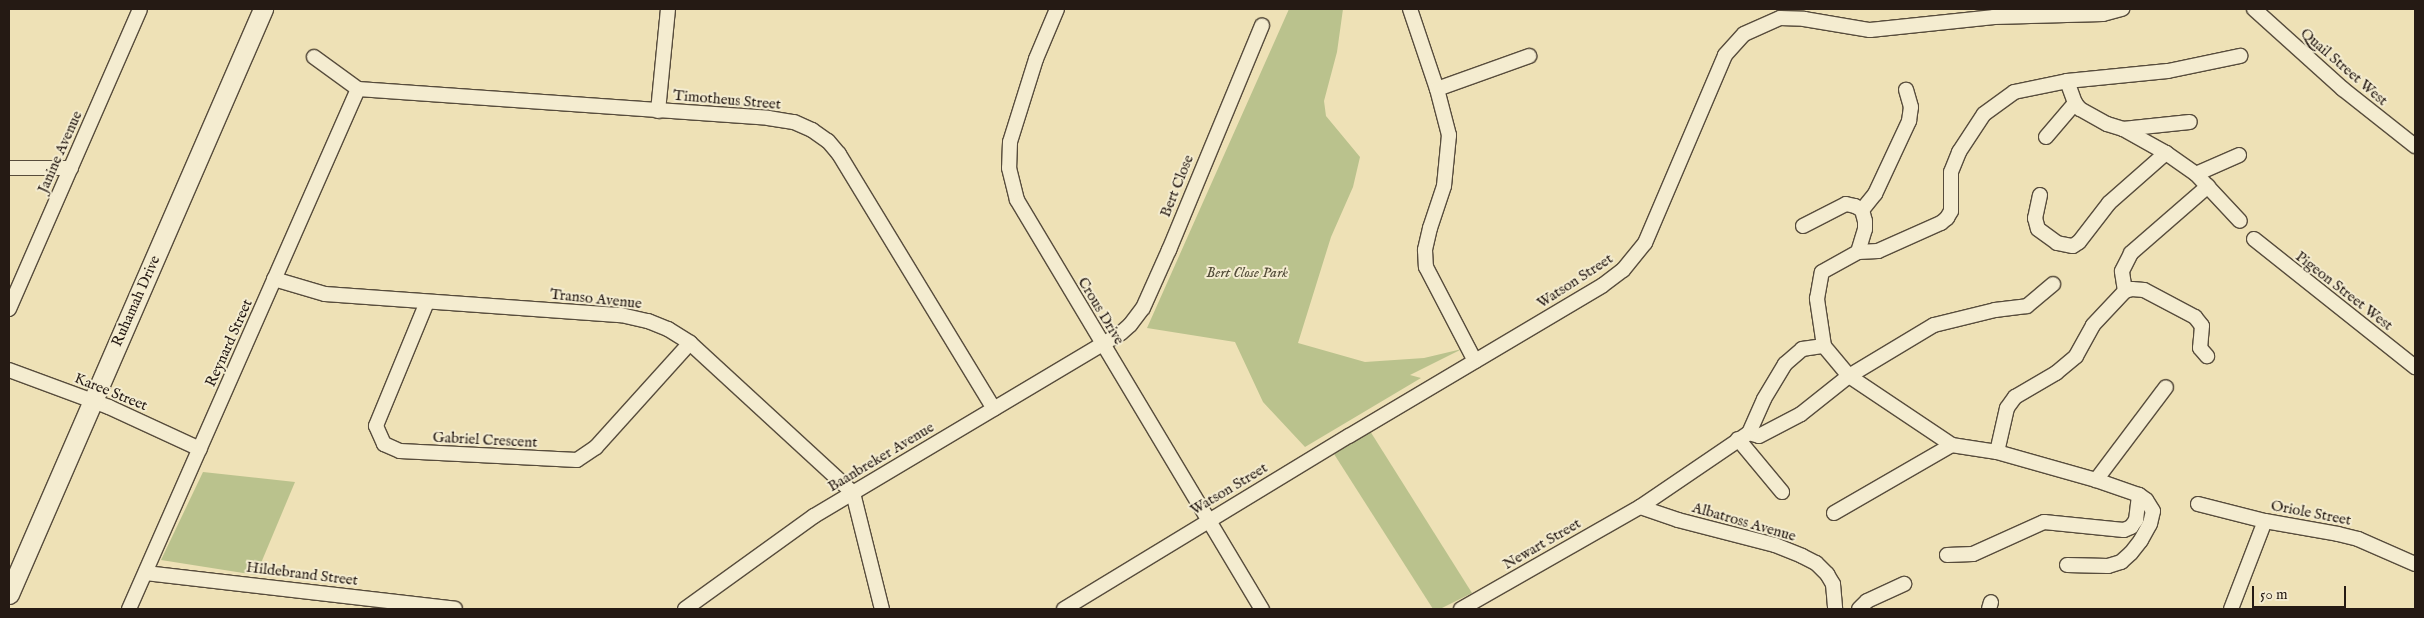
<!DOCTYPE html>
<html>
<head>
<meta charset="utf-8">
<style>
	body { margin:0 }
	#map { position:relative; width:2424px; height:618px; overflow:hidden; background:#eee1b6; font-family:"IM FELL English",serif }
	div>[style] { position:absolute }
	.green>* { inset:0; background:#bac28d }
	.roads { filter:drop-shadow(1px 0 #574c3c) drop-shadow(-1px 0 #574c3c) drop-shadow(0 1px #574c3c) drop-shadow(0 -1px #574c3c) }
	.street>* { height:14px; margin:-7px; padding:0 7px; transform-origin:7px; border-radius:7px; background:#f4ecd0 }
	.secondary>* { height:19px; margin:-9.5px; padding:0 9.5px; transform-origin:9.5px; border-radius:9.5px; background:#f4ecd0 }
	span { translate:-50% -50%; white-space:nowrap; text-align:center; line-height:1.15; -webkit-text-stroke:4px #f4ecd0; paint-order:stroke }
	.street-label { font-size:15px; color:#251a14 }
	.park-label { font-size:15px; color:#524c38; font-style:italic }
	.frame { position:absolute; inset:0; border:10px solid #251a14; pointer-events:none }
	.scale { position:absolute; left:2252px; top:586px; width:94px; height:22px; box-sizing:border-box; border:2px solid #251a14; border-top:0; padding-left:6px; font-size:15px; line-height:18px; white-space:nowrap; color:#251a14; -webkit-text-stroke:4px #f4ecd0; paint-order:stroke }
</style>
</head>
<body>
<div id="map">
	<div class="green">
		<i style="clip-path:polygon(1289px 9px,1343px 9px,1337px 52px,1324px 101px,1326px 116px,1360px 157px,1353px 187px,1331px 237px,1298px 343px,1365px 362px,1424px 358px,1462px 349px,1410px 375px,1421px 378px,1305px 447px,1263px 402px,1235px 342px,1147px 328px)"></i>
		<i style="clip-path:polygon(1370px 431px,1472px 593px,1440px 609px,1433px 609px,1334px 454px)"></i>
		<i style="clip-path:polygon(203px 472px,295px 482px,256px 575px,161px 560px)"></i>
	</div>
	<div class="roads">
		<div class="street">
			<i style="left:1057px;top:9px;width:54px;rotate:112.8deg"></i>
			<i style="left:1036px;top:59px;width:87px;rotate:107.4deg"></i>
			<i style="left:1010px;top:142px;width:26px;rotate:92deg"></i>
			<i style="left:1009px;top:168px;width:33px;rotate:76deg"></i>
			<i style="left:1017px;top:200px;width:477px;rotate:59.1deg"></i>
			<i style="left:1410px;top:9px;width:84px;rotate:71.4deg"></i>
			<i style="left:1437px;top:89px;width:48px;rotate:75.4deg"></i>
			<i style="left:1449px;top:135px;width:51px;rotate:95.6deg"></i>
			<i style="left:1444px;top:186px;width:44px;rotate:108.4deg"></i>
			<i style="left:1430px;top:228px;width:23px;rotate:103deg"></i>
			<i style="left:1425px;top:250px;width:17px;rotate:87deg"></i>
			<i style="left:1426px;top:267px;width:106px;rotate:62.5deg"></i>
			<i style="left:2254px;top:9px;width:120px;rotate:42deg"></i>
			<i style="left:2343px;top:89px;width:92px;rotate:38.4deg"></i>
			<i style="left:314px;top:57px;width:54px;rotate:36deg"></i>
			<i style="left:358px;top:89px;width:411px;rotate:4deg"></i>
			<i style="left:768px;top:118px;width:26px;rotate:9deg"></i>
			<i style="left:794px;top:122px;width:20px;rotate:24deg"></i>
			<i style="left:812px;top:130px;width:19px;rotate:35deg"></i>
			<i style="left:828px;top:141px;width:17px;rotate:50deg"></i>
			<i style="left:839px;top:154px;width:298px;rotate:58.7deg"></i>
			<i style="left:2067px;top:81px;width:23px;rotate:70deg"></i>
			<i style="left:2075px;top:103px;width:8px;rotate:50deg"></i>
			<i style="left:2080px;top:109px;width:31px;rotate:29deg"></i>
			<i style="left:2107px;top:124px;width:17px;rotate:17deg"></i>
			<i style="left:2123px;top:129px;width:67px;rotate:-6deg"></i>
			<i style="left:1437px;top:89px;width:98px;rotate:-19.7deg"></i>
			<i style="left:658px;top:111px;width:102px;rotate:-84.4deg"></i>
			<i style="left:2123px;top:129px;width:49px;rotate:29.2deg"></i>
			<i style="left:2166px;top:153px;width:37px;rotate:35deg"></i>
			<i style="left:2196px;top:174px;width:64px;rotate:46.9deg"></i>
			<i style="left:2046px;top:137px;width:45px;rotate:-49.5deg"></i>
			<i style="left:9px;top:168px;width:62px"></i>
			<i style="left:2196px;top:174px;width:47px;rotate:-23.8deg"></i>
			<i style="left:2040px;top:195px;width:24px;rotate:102deg"></i>
			<i style="left:2035px;top:218px;width:11px;rotate:75deg"></i>
			<i style="left:2038px;top:229px;width:24px;rotate:36deg"></i>
			<i style="left:2057px;top:243px;width:16px;rotate:11deg"></i>
			<i style="left:2073px;top:246px;width:7px;rotate:-34deg"></i>
			<i style="left:2079px;top:242px;width:49px;rotate:-52.4deg"></i>
			<i style="left:2109px;top:203px;width:76px;rotate:-41.3deg"></i>
			<i style="left:1862px;top:210px;width:21px;rotate:-51deg"></i>
			<i style="left:1875px;top:194px;width:81px;rotate:-65deg"></i>
			<i style="left:1909px;top:121px;width:14px;rotate:-82deg"></i>
			<i style="left:1911px;top:107px;width:18px;rotate:-106deg"></i>
			<i style="left:1803px;top:226px;width:48px;rotate:-27.1deg"></i>
			<i style="left:1846px;top:204px;width:9px;rotate:13deg"></i>
			<i style="left:1855px;top:206px;width:8px;rotate:30deg"></i>
			<i style="left:1862px;top:210px;width:11px;rotate:75deg"></i>
			<i style="left:1865px;top:221px;width:8px;rotate:90deg"></i>
			<i style="left:1865px;top:229px;width:24px;rotate:107deg"></i>
			<i style="left:2254px;top:239px;width:206px;rotate:38.5deg"></i>
			<i style="left:274px;top:279px;width:53px;rotate:16.4deg"></i>
			<i style="left:325px;top:294px;width:297px;rotate:4.1deg"></i>
			<i style="left:621px;top:315px;width:28px;rotate:13deg"></i>
			<i style="left:648px;top:321px;width:22px;rotate:22deg"></i>
			<i style="left:668px;top:329px;width:26px;rotate:32deg"></i>
			<i style="left:690px;top:343px;width:222px;rotate:42.6deg"></i>
			<i style="left:853px;top:493px;width:120px;rotate:76deg"></i>
			<i style="left:2125px;top:291px;width:7px;rotate:-16deg"></i>
			<i style="left:2132px;top:289px;width:12px;rotate:5deg"></i>
			<i style="left:2144px;top:290px;width:58px;rotate:27.9deg"></i>
			<i style="left:2195px;top:317px;width:11px;rotate:52deg"></i>
			<i style="left:2202px;top:326px;width:22px;rotate:95deg"></i>
			<i style="left:2200px;top:348px;width:11px;rotate:49deg"></i>
			<i style="left:427px;top:302px;width:134px;rotate:112.4deg"></i>
			<i style="left:376px;top:426px;width:20px;rotate:66deg"></i>
			<i style="left:384px;top:444px;width:17px;rotate:24deg"></i>
			<i style="left:400px;top:451px;width:177px;rotate:2.9deg"></i>
			<i style="left:577px;top:460px;width:23px;rotate:-34deg"></i>
			<i style="left:596px;top:447px;width:140px;rotate:-47.9deg"></i>
			<i style="left:9px;top:309px;width:327px;rotate:-66.4deg"></i>
			<i style="left:9px;top:370px;width:107px;rotate:20.3deg"></i>
			<i style="left:109px;top:407px;width:100px;rotate:24.8deg"></i>
			<i style="left:1749px;top:433px;width:10px;rotate:17deg"></i>
			<i style="left:1759px;top:436px;width:47px;rotate:-27.6deg"></i>
			<i style="left:1801px;top:414px;width:61px;rotate:-38.4deg"></i>
			<i style="left:1849px;top:376px;width:99px;rotate:-31deg"></i>
			<i style="left:1934px;top:325px;width:63px;rotate:-13.8deg"></i>
			<i style="left:1995px;top:310px;width:32px;rotate:-7deg"></i>
			<i style="left:2027px;top:306px;width:34px;rotate:-40deg"></i>
			<i style="left:1738px;top:439px;width:69px;rotate:50.3deg"></i>
			<i style="left:1997px;top:452px;width:46px;rotate:-171.2deg"></i>
			<i style="left:1952px;top:445px;width:124px;rotate:-146.2deg"></i>
			<i style="left:1849px;top:376px;width:39px;rotate:-130deg"></i>
			<i style="left:1824px;top:346px;width:48px;rotate:-98.5deg"></i>
			<i style="left:1817px;top:299px;width:27px;rotate:-80deg"></i>
			<i style="left:1822px;top:272px;width:41px;rotate:-29.1deg"></i>
			<i style="left:1858px;top:252px;width:20px;rotate:-3deg"></i>
			<i style="left:1878px;top:251px;width:69px;rotate:-24deg"></i>
			<i style="left:1941px;top:223px;width:8px;rotate:-40deg"></i>
			<i style="left:1947px;top:218px;width:8px;rotate:-60deg"></i>
			<i style="left:1951px;top:211px;width:39px;rotate:-90deg"></i>
			<i style="left:1951px;top:172px;width:22px;rotate:-68deg"></i>
			<i style="left:1959px;top:152px;width:45px;rotate:-56.7deg"></i>
			<i style="left:1984px;top:114px;width:37px;rotate:-36deg"></i>
			<i style="left:2014px;top:92px;width:54px;rotate:-11.7deg"></i>
			<i style="left:2067px;top:81px;width:101px;rotate:-5.7deg"></i>
			<i style="left:2168px;top:71px;width:74px;rotate:-11.8deg"></i>
			<i style="left:2096px;top:480px;width:116px;rotate:-53deg"></i>
			<i style="left:2198px;top:504px;width:69px;rotate:14.2deg"></i>
			<i style="left:2265px;top:521px;width:74px;rotate:10.1deg"></i>
			<i style="left:2338px;top:534px;width:21px;rotate:14deg"></i>
			<i style="left:2358px;top:539px;width:62px;rotate:23.7deg"></i>
			<i style="left:1640px;top:507px;width:40px;rotate:18.9deg"></i>
			<i style="left:1678px;top:520px;width:100px;rotate:14.5deg"></i>
			<i style="left:1775px;top:545px;width:29px;rotate:22deg"></i>
			<i style="left:1802px;top:556px;width:16px;rotate:27deg"></i>
			<i style="left:1816px;top:563px;width:16px;rotate:45deg"></i>
			<i style="left:1827px;top:574px;width:12px;rotate:59deg"></i>
			<i style="left:1833px;top:584px;width:25px;rotate:85deg"></i>
			<i style="left:1834px;top:513px;width:136px;rotate:-30deg"></i>
			<i style="left:1947px;top:555px;width:26px;rotate:-2deg"></i>
			<i style="left:1973px;top:554px;width:78px;rotate:-24.3deg"></i>
			<i style="left:2044px;top:522px;width:80px;rotate:5.7deg"></i>
			<i style="left:2124px;top:530px;width:8px;rotate:-23deg"></i>
			<i style="left:2131px;top:527px;width:9px;rotate:-54deg"></i>
			<i style="left:2136px;top:520px;width:25px;rotate:-83deg"></i>
			<i style="left:2067px;top:565px;width:41px;rotate:1.4deg"></i>
			<i style="left:2108px;top:566px;width:14px;rotate:-17deg"></i>
			<i style="left:2121px;top:562px;width:13px;rotate:-42deg"></i>
			<i style="left:2131px;top:553px;width:16px;rotate:-52deg"></i>
			<i style="left:2141px;top:540px;width:18px;rotate:-61deg"></i>
			<i style="left:2150px;top:524px;width:13px;rotate:-77deg"></i>
			<i style="left:2153px;top:511px;width:13px;rotate:-122deg"></i>
			<i style="left:2146px;top:500px;width:9px;rotate:-144deg"></i>
			<i style="left:2139px;top:495px;width:46px;rotate:-160.8deg"></i>
			<i style="left:2096px;top:480px;width:103px;rotate:-164.2deg"></i>
			<i style="left:1997px;top:452px;width:45px;rotate:-77.2deg"></i>
			<i style="left:2007px;top:408px;width:14px;rotate:-54deg"></i>
			<i style="left:2015px;top:397px;width:48px;rotate:-30.3deg"></i>
			<i style="left:2056px;top:373px;width:26px;rotate:-40deg"></i>
			<i style="left:2076px;top:356px;width:35px;rotate:-61deg"></i>
			<i style="left:2093px;top:325px;width:47px;rotate:-46.7deg"></i>
			<i style="left:2125px;top:291px;width:20px;rotate:-99deg"></i>
			<i style="left:2122px;top:271px;width:20px;rotate:-63deg"></i>
			<i style="left:2131px;top:253px;width:102px;rotate:-41deg"></i>
			<i style="left:146px;top:573px;width:311px;rotate:6.6deg"></i>
			<i style="left:129px;top:609px;width:568px;rotate:-66.23deg"></i>
			<i style="left:685px;top:609px;width:159px;rotate:-35.8deg"></i>
			<i style="left:814px;top:516px;width:357px;rotate:-30.8deg"></i>
			<i style="left:1121px;top:333px;width:12px;rotate:-42deg"></i>
			<i style="left:1130px;top:325px;width:21px;rotate:-53deg"></i>
			<i style="left:1143px;top:308px;width:64px;rotate:-65.9deg"></i>
			<i style="left:1169px;top:250px;width:243px;rotate:-67.5deg"></i>
			<i style="left:1064px;top:609px;width:333px;rotate:-31.3deg"></i>
			<i style="left:1349px;top:436px;width:295px;rotate:-30.7deg"></i>
			<i style="left:1603px;top:285px;width:25px;rotate:-37deg"></i>
			<i style="left:1623px;top:270px;width:35px;rotate:-51deg"></i>
			<i style="left:1645px;top:243px;width:204px;rotate:-66.9deg"></i>
			<i style="left:1725px;top:55px;width:28px;rotate:-48deg"></i>
			<i style="left:1744px;top:34px;width:39px;rotate:-24deg"></i>
			<i style="left:1780px;top:18px;width:24px;rotate:2deg"></i>
			<i style="left:1804px;top:19px;width:67px;rotate:9.5deg"></i>
			<i style="left:1870px;top:30px;width:125px;rotate:-6deg"></i>
			<i style="left:1994px;top:17px;width:109px;rotate:-1.6deg"></i>
			<i style="left:2103px;top:14px;width:20px;rotate:-15deg"></i>
			<i style="left:1461px;top:609px;width:206px;rotate:-29.7deg"></i>
			<i style="left:1640px;top:507px;width:132px;rotate:-34.2deg"></i>
			<i style="left:1749px;top:433px;width:37px;rotate:-66deg"></i>
			<i style="left:1764px;top:399px;width:41px;rotate:-59deg"></i>
			<i style="left:1785px;top:364px;width:23px;rotate:-41deg"></i>
			<i style="left:1802px;top:349px;width:22px;rotate:-8deg"></i>
			<i style="left:1859px;top:609px;width:11px;rotate:-45deg"></i>
			<i style="left:1867px;top:601px;width:41px;rotate:-24.7deg"></i>
			<i style="left:1989px;top:609px;width:7px;rotate:-74deg"></i>
			<i style="left:2231px;top:609px;width:94px;rotate:-68.9deg"></i>
		</div>
		<div class="secondary">
			<i style="left:9px;top:594px;width:638px;rotate:-66.53deg"></i>
		</div>
	</div>
	<div class="street-label">
		<span style="left:2344px;top:67px;rotate:41deg">Quail Street West</span>
		<span style="left:727px;top:100px;rotate:5deg">Timotheus Street</span>
		<span style="left:60px;top:152px;rotate:-66deg">Janine Avenue</span>
		<span style="left:1177px;top:186px;rotate:-68deg">Bert Close</span>
		<span style="left:1575px;top:281px;rotate:-33deg">Watson Street</span>
		<span style="left:2344px;top:291px;rotate:38deg">Pigeon Street West</span>
		<span style="left:596px;top:299px;rotate:6deg">Transo Avenue</span>
		<span style="left:136px;top:301px;rotate:-66deg">Ruhamah Drive</span>
		<span style="left:1101px;top:311px;rotate:59deg">Crous Drive</span>
		<span style="left:229px;top:343px;rotate:-66deg">Reynard Street</span>
		<span style="left:111px;top:392px;rotate:22deg">Karee Street</span>
		<span style="left:485px;top:440px;rotate:3deg">Gabriel Crescent</span>
		<span style="left:881px;top:457px;rotate:-31deg">Baanbreker Avenue</span>
		<span style="left:1229px;top:489px;rotate:-31deg">Watson Street</span>
		<span style="left:2311px;top:513px;rotate:11deg">Oriole Street</span>
		<span style="left:1744px;top:522px;rotate:16deg">Albatross Avenue</span>
		<span style="left:1542px;top:544px;rotate:-30deg">Newart Street</span>
		<span style="left:302px;top:574px;rotate:7deg">Hildebrand Street</span>
	</div>
	<div class="park-label">
		<span style="left:1247px;top:273px">Bert Close Park</span>
	</div>
	<div class="frame"></div>
	<div class="scale">50 m</div>
</div>
</body>
</html>
